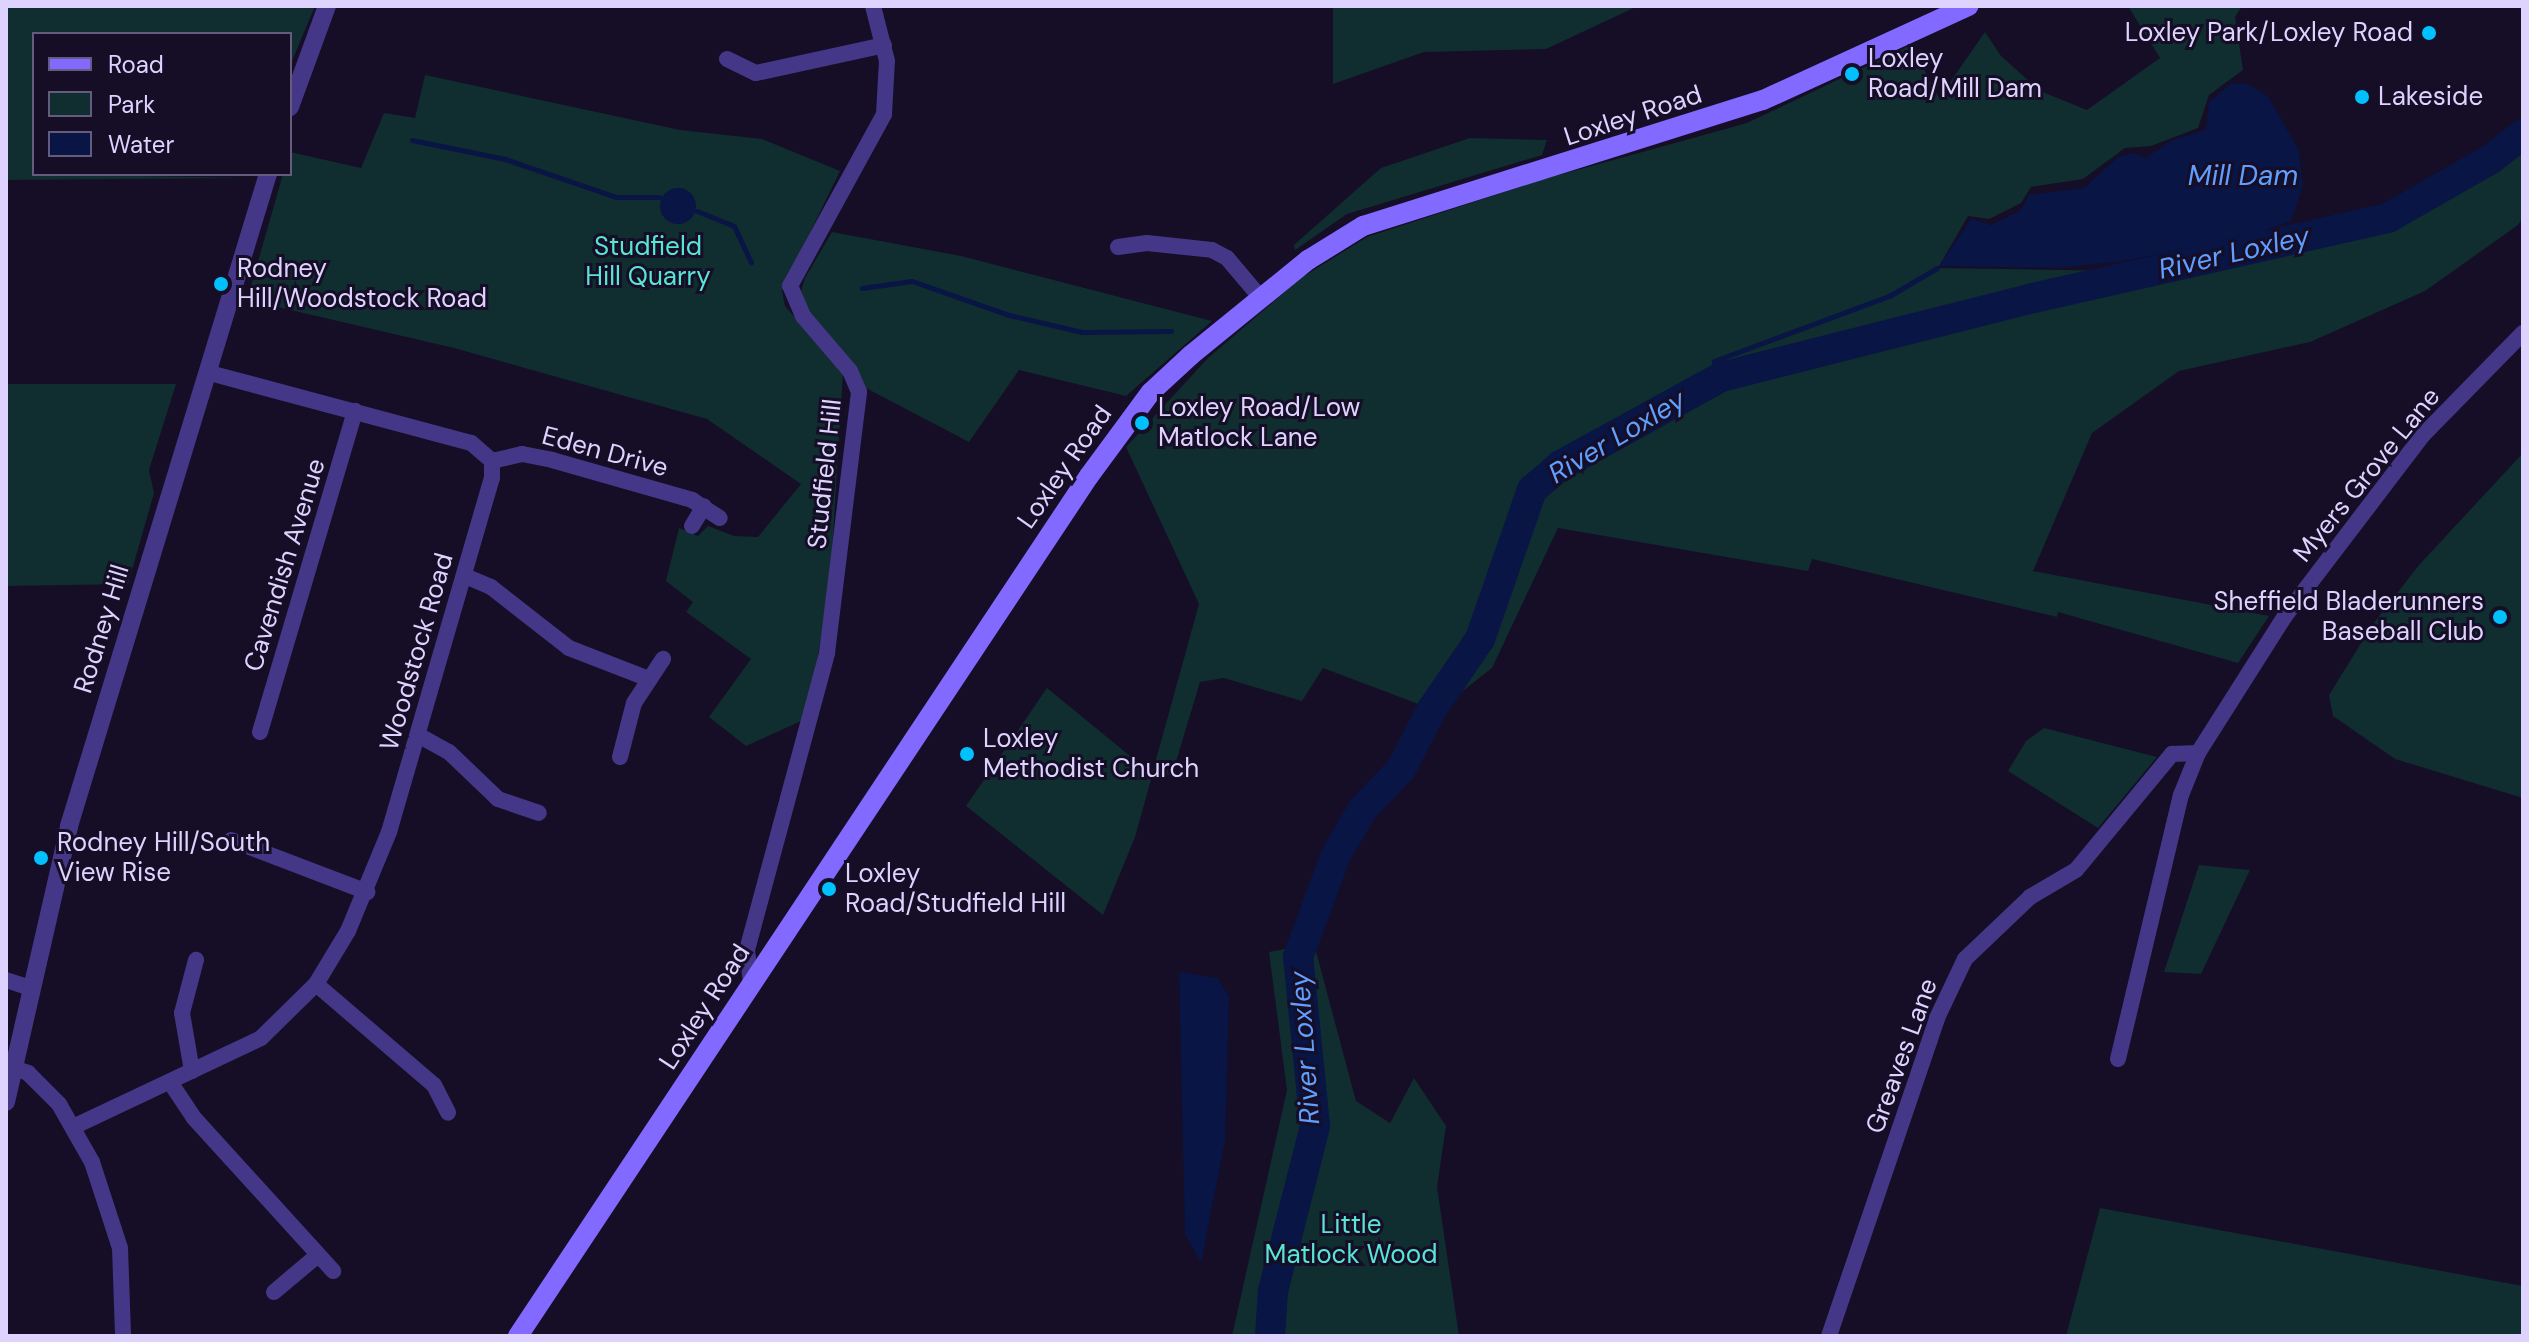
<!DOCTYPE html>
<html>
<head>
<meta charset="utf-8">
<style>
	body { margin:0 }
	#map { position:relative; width:2529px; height:1342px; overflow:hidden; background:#150e26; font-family:"DM Sans",sans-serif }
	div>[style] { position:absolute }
	.green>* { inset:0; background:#102d30 }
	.water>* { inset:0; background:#081545 }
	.round { border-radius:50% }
	.stream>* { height:5px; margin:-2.5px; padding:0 2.5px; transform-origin:2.5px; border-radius:2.5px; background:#081545 }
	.river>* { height:30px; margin:-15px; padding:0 15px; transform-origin:15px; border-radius:15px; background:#081545 }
	.minor>* { height:16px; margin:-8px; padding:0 8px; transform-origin:8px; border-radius:8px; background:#453787 }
	.tertiary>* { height:18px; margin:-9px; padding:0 9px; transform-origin:9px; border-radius:9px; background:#453787 }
	.secondary>* { height:20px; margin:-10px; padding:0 10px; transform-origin:10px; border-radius:10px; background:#8269ff }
	.dots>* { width:22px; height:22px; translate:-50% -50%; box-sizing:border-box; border:4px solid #150e26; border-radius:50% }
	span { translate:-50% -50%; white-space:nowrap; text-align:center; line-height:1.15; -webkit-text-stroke:6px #150e26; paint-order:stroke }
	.poi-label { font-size:26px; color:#ded2ff }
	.right { translate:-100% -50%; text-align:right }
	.left { translate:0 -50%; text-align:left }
	.street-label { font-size:26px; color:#ded2ff }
	.park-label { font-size:26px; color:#58e5d5 }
	.water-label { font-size:28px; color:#609fff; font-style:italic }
	.frame { position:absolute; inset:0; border:8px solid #ded2ff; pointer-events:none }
	.legend { position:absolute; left:32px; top:32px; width:260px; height:144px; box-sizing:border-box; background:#150e26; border:2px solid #655c7d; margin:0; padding:10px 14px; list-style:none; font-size:24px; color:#ded2ff }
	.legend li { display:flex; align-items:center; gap:16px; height:40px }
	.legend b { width:40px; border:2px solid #655c7d }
</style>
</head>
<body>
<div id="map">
	<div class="green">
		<i style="clip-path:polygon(6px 6px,315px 6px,290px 66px,290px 34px,34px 34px,34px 174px,248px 178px,6px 180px)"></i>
		<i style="clip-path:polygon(1333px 6px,1638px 6px,1546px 49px,1424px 52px,1333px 84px)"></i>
		<i style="clip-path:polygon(2128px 6px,2242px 6px,2235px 17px,2243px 70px,2209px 95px,2198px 128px,2151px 146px,2125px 148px,2083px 179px,2031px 187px,2021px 203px,1989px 219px,1968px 216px,1938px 268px,2128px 271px,2274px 239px,2332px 217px,2380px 217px,2523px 135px,2523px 217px,2518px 225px,2425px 291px,2310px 342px,2179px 371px,2092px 433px,2033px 571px,2269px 616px,2238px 663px,2058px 612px,2057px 617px,1812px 559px,1808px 571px,1558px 528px,1492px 668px,1437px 711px,1323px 668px,1302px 701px,1224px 678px,1200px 682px,1172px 775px,1152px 776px,1135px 837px,1103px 915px,966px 806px,1047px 688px,1152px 774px,1199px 604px,1126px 447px,1208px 358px,1301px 278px,1367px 237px,1541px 180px,1747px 123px,1911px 45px,1939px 98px,1985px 32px,2001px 56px,2040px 91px,2087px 110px,2160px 58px)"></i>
		<i style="clip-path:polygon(425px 75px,680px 130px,762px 139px,840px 171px,782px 290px,785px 306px,843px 373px,830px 585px,808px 713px,801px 721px,746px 746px,709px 717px,751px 659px,686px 612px,693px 602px,666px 581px,679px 528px,698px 536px,708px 526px,734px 536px,758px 537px,801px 484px,707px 419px,454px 348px,247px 300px,283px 174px,290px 174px,290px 152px,361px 168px,384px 113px,415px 118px)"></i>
		<i style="clip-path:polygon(1470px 138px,1547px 140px,1542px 155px,1347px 214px,1295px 250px,1294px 245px,1381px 168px)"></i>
		<i style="clip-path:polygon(832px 232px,961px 256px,1212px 321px,1126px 396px,1019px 370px,969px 442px,864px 387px,808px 313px,801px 292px,805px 278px)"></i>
		<i style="clip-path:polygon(6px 384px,176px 384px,149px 470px,154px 493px,128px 584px,6px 586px)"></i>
		<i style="clip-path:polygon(2523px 453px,2523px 798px,2395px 759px,2333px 716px,2329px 695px,2373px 624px,2419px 565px)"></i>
		<i style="clip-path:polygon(2044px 728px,2157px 757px,2098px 828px,2008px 771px,2026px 741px)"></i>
		<i style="clip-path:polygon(2199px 865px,2250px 870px,2201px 974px,2164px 972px)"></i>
		<i style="clip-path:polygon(1314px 944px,1356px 1101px,1390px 1123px,1414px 1078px,1446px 1126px,1437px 1187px,1459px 1336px,1232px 1336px,1287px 1090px,1269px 952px)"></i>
		<i style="clip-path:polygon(2100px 1208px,2523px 1286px,2523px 1336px,2066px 1336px)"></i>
	</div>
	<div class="water">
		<i style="clip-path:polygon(2232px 83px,2248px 84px,2268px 97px,2299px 150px,2303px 186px,2291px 221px,2246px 237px,2123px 261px,2057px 268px,1939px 266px,1971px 219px,1991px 225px,2020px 211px,2029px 195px,2084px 188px,2118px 157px,2133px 153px,2146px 158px,2172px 140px,2206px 130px,2209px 102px)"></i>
		<i class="round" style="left:660px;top:188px;width:36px;height:36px"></i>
		<i style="clip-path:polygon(1179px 972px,1218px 978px,1229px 997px,1225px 1141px,1201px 1263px,1185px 1234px)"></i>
	</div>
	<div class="stream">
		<i style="left:412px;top:140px;width:95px;rotate:11.5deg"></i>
		<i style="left:505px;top:159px;width:117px;rotate:18.9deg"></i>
		<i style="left:616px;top:197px;width:43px"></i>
		<i style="left:697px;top:211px;width:40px;rotate:22deg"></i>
		<i style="left:734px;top:226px;width:40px;rotate:65deg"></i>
		<i style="left:2293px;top:229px;width:13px;rotate:72deg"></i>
		<i style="left:862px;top:288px;width:50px;rotate:-8deg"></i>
		<i style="left:912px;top:281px;width:103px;rotate:19.3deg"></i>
		<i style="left:1009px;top:315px;width:75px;rotate:13.1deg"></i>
		<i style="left:1082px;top:332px;width:89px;rotate:-0.6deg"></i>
		<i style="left:1721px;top:377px;width:17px;rotate:-114deg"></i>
		<i style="left:1714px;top:361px;width:189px;rotate:-20.4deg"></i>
		<i style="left:1891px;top:295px;width:53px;rotate:-30.4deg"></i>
	</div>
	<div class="river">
		<i style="left:1270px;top:1336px;width:45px;rotate:-86.2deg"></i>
		<i style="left:1273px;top:1291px;width:170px;rotate:-75.7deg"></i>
		<i style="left:1315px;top:1126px;width:170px;rotate:-95.7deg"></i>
		<i style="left:1298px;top:957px;width:109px;rotate:-69.6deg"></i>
		<i style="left:1336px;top:855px;width:52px;rotate:-60deg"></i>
		<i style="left:1362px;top:810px;width:57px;rotate:-46.4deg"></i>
		<i style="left:1401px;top:769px;width:68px;rotate:-62.7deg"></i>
		<i style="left:1432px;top:709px;width:85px;rotate:-55.6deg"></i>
		<i style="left:1480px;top:639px;width:158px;rotate:-70.8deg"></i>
		<i style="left:1532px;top:490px;width:38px;rotate:-41deg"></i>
		<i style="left:1561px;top:465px;width:183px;rotate:-28.8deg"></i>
		<i style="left:1721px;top:377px;width:322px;rotate:-14.2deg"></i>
		<i style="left:2033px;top:298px;width:364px;rotate:-12.7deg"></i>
		<i style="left:2388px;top:218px;width:119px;rotate:-29.8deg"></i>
		<i style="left:2491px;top:159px;width:41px;rotate:-38deg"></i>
	</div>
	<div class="minor">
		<i style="left:727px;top:59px;width:32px;rotate:26deg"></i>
		<i style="left:756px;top:73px;width:131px;rotate:-12.3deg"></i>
		<i style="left:1118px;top:247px;width:29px;rotate:-8deg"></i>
		<i style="left:1147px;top:243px;width:65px;rotate:6.1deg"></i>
		<i style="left:1212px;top:250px;width:17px;rotate:28deg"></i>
		<i style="left:1227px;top:258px;width:51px;rotate:49.8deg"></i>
		<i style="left:492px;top:461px;width:31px;rotate:-13deg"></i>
		<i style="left:522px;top:454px;width:31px;rotate:11deg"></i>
		<i style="left:552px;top:460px;width:146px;rotate:15.9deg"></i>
		<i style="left:692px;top:500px;width:33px;rotate:33deg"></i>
		<i style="left:692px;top:526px;width:23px;rotate:-59deg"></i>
		<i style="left:465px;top:576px;width:28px;rotate:23deg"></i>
		<i style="left:491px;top:587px;width:99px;rotate:38deg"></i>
		<i style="left:569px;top:648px;width:86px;rotate:21.2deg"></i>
		<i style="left:260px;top:732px;width:335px;rotate:-73.5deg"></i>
		<i style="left:418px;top:735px;width:35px;rotate:29deg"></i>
		<i style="left:449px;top:752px;width:68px;rotate:43.8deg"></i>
		<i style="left:498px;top:799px;width:43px;rotate:18.9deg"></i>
		<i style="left:620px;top:757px;width:56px;rotate:-75.5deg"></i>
		<i style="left:634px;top:703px;width:53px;rotate:-56.6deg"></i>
		<i style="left:231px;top:840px;width:146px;rotate:20.9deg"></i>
		<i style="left:6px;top:980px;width:23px;rotate:18deg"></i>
		<i style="left:751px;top:983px;width:33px;rotate:-97deg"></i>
		<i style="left:747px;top:950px;width:308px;rotate:-74.9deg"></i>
		<i style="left:827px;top:653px;width:263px;rotate:-83deg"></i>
		<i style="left:859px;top:392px;width:23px;rotate:-113deg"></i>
		<i style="left:850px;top:371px;width:72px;rotate:-130.5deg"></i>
		<i style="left:803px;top:316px;width:33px;rotate:-113deg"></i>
		<i style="left:790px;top:286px;width:196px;rotate:-61.3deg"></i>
		<i style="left:884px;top:114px;width:53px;rotate:-86.8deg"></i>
		<i style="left:887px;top:61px;width:57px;rotate:-104.3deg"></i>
		<i style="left:316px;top:984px;width:155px;rotate:40.6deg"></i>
		<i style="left:434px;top:1085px;width:31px;rotate:63deg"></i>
		<i style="left:2118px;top:1059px;width:271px;rotate:-76.6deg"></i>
		<i style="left:2181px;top:795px;width:45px;rotate:-68deg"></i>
		<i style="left:2198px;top:753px;width:162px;rotate:-57.6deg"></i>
		<i style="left:2285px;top:616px;width:226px;rotate:-52.7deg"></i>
		<i style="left:2422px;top:436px;width:144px;rotate:-45.6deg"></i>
		<i style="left:13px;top:1068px;width:16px;rotate:18deg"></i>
		<i style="left:28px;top:1073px;width:44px;rotate:45deg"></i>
		<i style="left:59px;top:1104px;width:67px;rotate:60.4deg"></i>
		<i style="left:92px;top:1162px;width:90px;rotate:72deg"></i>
		<i style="left:120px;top:1248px;width:88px;rotate:88deg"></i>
		<i style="left:192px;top:1071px;width:59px;rotate:-99.8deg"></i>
		<i style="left:182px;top:1013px;width:55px;rotate:-75.2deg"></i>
		<i style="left:170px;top:1082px;width:43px;rotate:56.3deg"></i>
		<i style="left:194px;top:1118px;width:207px;rotate:47.7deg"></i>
		<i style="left:73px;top:1127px;width:208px;rotate:-25.3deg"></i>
		<i style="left:261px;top:1038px;width:77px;rotate:-44.5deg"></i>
		<i style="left:316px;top:984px;width:62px;rotate:-58.9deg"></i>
		<i style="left:348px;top:931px;width:107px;rotate:-67.5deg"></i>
		<i style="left:389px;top:832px;width:369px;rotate:-73.8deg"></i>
		<i style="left:492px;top:478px;width:17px;rotate:-90deg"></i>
		<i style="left:492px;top:461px;width:28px;rotate:-139deg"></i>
		<i style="left:471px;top:443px;width:271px;rotate:-165deg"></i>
		<i style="left:274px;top:1292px;width:57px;rotate:-40.1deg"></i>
		<i style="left:1829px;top:1336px;width:336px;rotate:-71.2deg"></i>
		<i style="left:1937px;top:1018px;width:65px;rotate:-64.6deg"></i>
		<i style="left:1965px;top:959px;width:90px;rotate:-43.6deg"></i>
		<i style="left:2030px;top:897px;width:53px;rotate:-30.4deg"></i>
		<i style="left:2076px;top:870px;width:151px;rotate:-50.4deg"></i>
		<i style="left:2172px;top:754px;width:26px;rotate:-2deg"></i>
	</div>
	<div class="tertiary">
		<i style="left:290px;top:107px;width:108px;rotate:-69.9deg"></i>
		<i style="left:6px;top:1102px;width:283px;rotate:-77.1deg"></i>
		<i style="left:69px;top:826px;width:682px;rotate:-73.03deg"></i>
	</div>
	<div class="secondary">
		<i style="left:518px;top:1336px;width:1032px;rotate:-56.42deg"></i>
		<i style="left:1089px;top:476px;width:104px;rotate:-53.6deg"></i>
		<i style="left:1151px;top:392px;width:54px;rotate:-42.8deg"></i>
		<i style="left:1191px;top:355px;width:151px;rotate:-39.1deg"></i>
		<i style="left:1308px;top:260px;width:65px;rotate:-31.7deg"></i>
		<i style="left:1363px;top:226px;width:419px;rotate:-17.5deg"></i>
		<i style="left:1763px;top:100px;width:226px;rotate:-24.6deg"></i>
	</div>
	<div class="dots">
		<i style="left:2429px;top:33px;background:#00c1fd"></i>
		<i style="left:1852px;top:74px;background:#00c1fd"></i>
		<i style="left:2362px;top:97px;background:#00c1fd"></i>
		<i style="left:221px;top:284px;background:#00c1fd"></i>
		<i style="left:1142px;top:423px;background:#00c1fd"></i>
		<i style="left:2500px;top:617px;background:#00c1fd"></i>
		<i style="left:967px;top:754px;background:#00c1fd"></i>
		<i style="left:41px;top:858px;background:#00c1fd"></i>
		<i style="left:829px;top:889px;background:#00c1fd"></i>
	</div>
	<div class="poi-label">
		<span class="right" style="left:2413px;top:33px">Loxley Park/Loxley Road</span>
		<span class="left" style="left:1868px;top:74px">Loxley<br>Road/Mill Dam</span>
		<span class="left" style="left:2378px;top:97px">Lakeside</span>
		<span class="left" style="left:237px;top:284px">Rodney<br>Hill/Woodstock Road</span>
		<span class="left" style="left:1158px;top:423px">Loxley Road/Low<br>Matlock Lane</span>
		<span class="right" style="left:2484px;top:617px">Sheffield Bladerunners<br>Baseball Club</span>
		<span class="left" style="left:983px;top:754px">Loxley<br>Methodist Church</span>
		<span class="left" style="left:57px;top:858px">Rodney Hill/South<br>View Rise</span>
		<span class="left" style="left:845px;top:889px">Loxley<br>Road/Studfield Hill</span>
	</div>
	<div class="street-label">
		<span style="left:1633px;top:116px;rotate:-18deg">Loxley Road</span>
		<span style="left:605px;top:452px;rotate:15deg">Eden Drive</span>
		<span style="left:1065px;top:467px;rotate:-55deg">Loxley Road</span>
		<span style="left:825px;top:474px;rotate:-84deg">Studfield Hill</span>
		<span style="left:2367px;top:475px;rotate:-51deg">Myers Grove Lane</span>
		<span style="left:285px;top:565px;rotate:-73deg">Cavendish Avenue</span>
		<span style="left:102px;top:629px;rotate:-73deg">Rodney Hill</span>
		<span style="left:417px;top:652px;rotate:-74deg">Woodstock Road</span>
		<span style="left:705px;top:1007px;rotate:-57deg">Loxley Road</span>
		<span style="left:1902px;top:1056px;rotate:-70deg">Greaves Lane</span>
	</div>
	<div class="park-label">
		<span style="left:648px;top:262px">Studfield<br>Hill Quarry</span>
		<span style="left:1351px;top:1240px">Little<br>Matlock Wood</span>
	</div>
	<div class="water-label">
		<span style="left:2243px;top:176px">Mill Dam</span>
		<span style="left:2234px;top:253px;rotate:-13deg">River Loxley</span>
		<span style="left:1617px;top:437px;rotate:-31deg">River Loxley</span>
		<span style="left:1305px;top:1048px;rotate:-94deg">River Loxley</span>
	</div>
	<div class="frame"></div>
	<ul class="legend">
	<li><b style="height:10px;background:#8269ff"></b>Road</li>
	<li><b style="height:22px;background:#102d30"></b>Park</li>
	<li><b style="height:22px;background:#081545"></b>Water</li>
	</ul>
</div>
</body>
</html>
